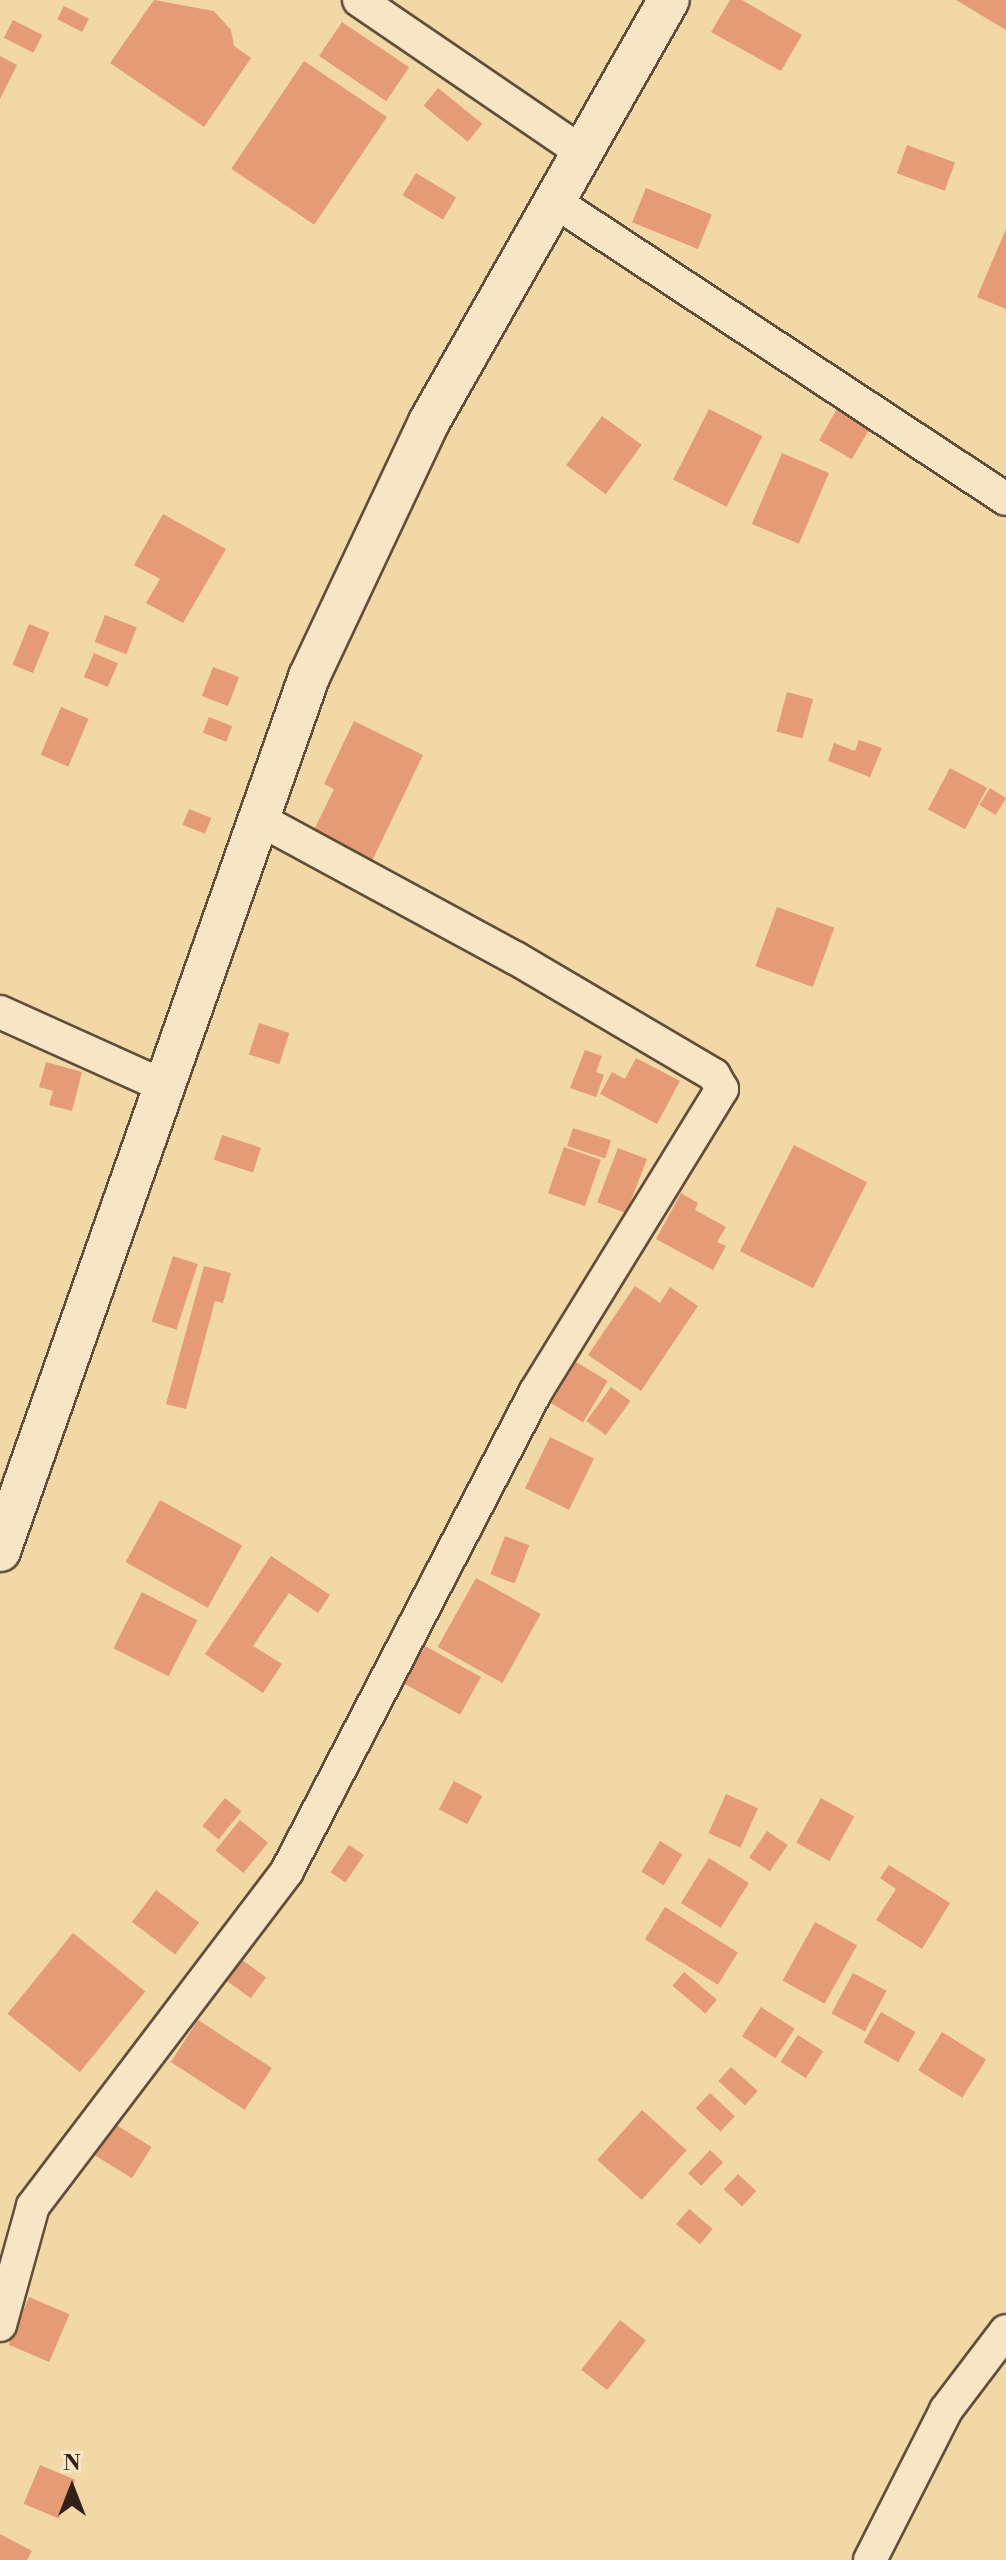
<!DOCTYPE html>
<html>
<head>
<meta charset="utf-8">
<style>
	body { margin:0 }
	#map { position:relative; width:1006px; height:2560px; overflow:hidden; background:#f2d7a7; font-family:"Libre Bodoni",serif }
	div>[style] { position:absolute }
	.building>* { inset:0; background:#e69b77; transform-origin:0 0 }
	.roads { filter:drop-shadow(2px 0 #614e3a) drop-shadow(-2px 0 #614e3a) drop-shadow(0 2px #614e3a) drop-shadow(0 -2px #614e3a) }
	.minor>* { height:32px; margin:-16px; padding:0 16px; transform-origin:16px; border-radius:16px; background:#f7e5c6 }
	.tertiary>* { height:40px; margin:-20px; padding:0 20px; transform-origin:20px; border-radius:20px; background:#f7e5c6 }
	span { translate:-50% -50%; white-space:nowrap; text-align:center; line-height:1.15; -webkit-text-stroke:7px #f7e5c6; paint-order:stroke }
	.north { position:absolute; left:32px; top:2448px; width:80px; height:80px; -webkit-text-stroke:6px #f7e5c6; paint-order:stroke; rotate:0deg; font-size:22px; font-weight:700; line-height:32px; text-align:center; color:#312116 }
	.north::after { content:''; display:block; margin:auto; width:28px; height:36px; background:#312116; clip-path:polygon(50% 0,100% 100%,50% 72%,0 100%) }
</style>
</head>
<body>
<div id="map">
	<div class="building">
		<i style="clip-path:polygon(154px 0,214px 11px,231px 30px,234px 46px,251px 58px,204px 127px,110px 63px)"></i>
		<i style="clip-path:polygon(730px 0,742px 0,802px 35px,781px 71px,711px 32px)"></i>
		<i style="clip-path:polygon(956px 0,1006px 0,1006px 30px)"></i>
		<i style="left:64px;top:6px;width:28px;height:15px;rotate:27deg"></i>
		<i style="left:13px;top:20px;width:33px;height:20px;rotate:27deg"></i>
		<i style="left:342px;top:22px;width:81px;height:41px;rotate:34deg"></i>
		<i style="clip-path:polygon(0 56px,17px 65px,0 99px)"></i>
		<i style="left:304px;top:61px;width:100px;height:130px;rotate:34deg"></i>
		<i style="left:438px;top:88px;width:57px;height:23px;rotate:39deg"></i>
		<i style="left:907px;top:145px;width:51px;height:30px;rotate:20deg"></i>
		<i style="left:416px;top:173px;width:47px;height:26px;rotate:31deg"></i>
		<i style="left:646px;top:188px;width:71px;height:37px;rotate:22deg"></i>
		<i style="clip-path:polygon(1006px 229px,1006px 309px,977px 297px)"></i>
		<i style="left:709px;top:409px;width:60px;height:79px;rotate:27deg"></i>
		<i style="left:837px;top:409px;width:38px;height:36px;rotate:30deg"></i>
		<i style="left:602px;top:416px;width:49px;height:61px;rotate:36deg"></i>
		<i style="left:782px;top:453px;width:51px;height:77px;rotate:23deg"></i>
		<i style="clip-path:polygon(163px 514px,226px 549px,183px 623px,146px 603px,160px 579px,134px 565px)"></i>
		<i style="left:105px;top:615px;width:34px;height:29px;rotate:21deg"></i>
		<i style="left:29px;top:624px;width:22px;height:44px;rotate:22deg"></i>
		<i style="left:94px;top:653px;width:26px;height:26px;rotate:23deg"></i>
		<i style="left:213px;top:667px;width:28px;height:31px;rotate:21deg"></i>
		<i style="left:787px;top:692px;width:27px;height:41px;rotate:15deg"></i>
		<i style="left:61px;top:707px;width:30px;height:52px;rotate:23deg"></i>
		<i style="left:209px;top:717px;width:25px;height:17px;rotate:21deg"></i>
		<i style="clip-path:polygon(354px 721px,423px 755px,372px 861px,313px 832px,334px 789px,324px 784px)"></i>
		<i style="clip-path:polygon(859px 740px,882px 748px,870px 777px,828px 761px,834px 743px,855px 751px)"></i>
		<i style="left:950px;top:768px;width:42px;height:47px;rotate:28deg"></i>
		<i style="left:990px;top:788px;width:19px;height:20px;rotate:32deg"></i>
		<i style="left:189px;top:809px;width:24px;height:17px;rotate:22deg"></i>
		<i style="left:777px;top:907px;width:61px;height:63px;rotate:20deg"></i>
		<i style="left:259px;top:1023px;width:32px;height:33px;rotate:18deg"></i>
		<i style="clip-path:polygon(585px 1050px,602px 1056px,596px 1072px,604px 1075px,596px 1097px,570px 1088px)"></i>
		<i style="clip-path:polygon(636px 1058px,680px 1081px,657px 1124px,600px 1094px,612px 1072px,625px 1079px)"></i>
		<i style="clip-path:polygon(46px 1062px,82px 1072px,72px 1111px,49px 1105px,53px 1091px,39px 1087px)"></i>
		<i style="left:573px;top:1128px;width:40px;height:19px;rotate:18deg"></i>
		<i style="left:222px;top:1135px;width:41px;height:26px;rotate:18deg"></i>
		<i style="left:794px;top:1145px;width:82px;height:119px;rotate:27deg"></i>
		<i style="left:564px;top:1147px;width:39px;height:49px;rotate:19deg"></i>
		<i style="left:618px;top:1148px;width:31px;height:58px;rotate:21deg"></i>
		<i style="clip-path:polygon(681px 1193px,698px 1203px,695px 1210px,726px 1227px,717px 1242px,726px 1246px,713px 1270px,656px 1239px)"></i>
		<i style="left:173px;top:1256px;width:26px;height:69px;rotate:18deg"></i>
		<i style="clip-path:polygon(204px 1266px,231px 1273px,223px 1303px,215px 1301px,186px 1409px,166px 1404px)"></i>
		<i style="clip-path:polygon(635px 1286px,660px 1303px,670px 1287px,698px 1306px,641px 1391px,588px 1355px)"></i>
		<i style="left:576px;top:1362px;width:37px;height:48px;rotate:31deg"></i>
		<i style="left:611px;top:1387px;width:24px;height:42px;rotate:36deg"></i>
		<i style="left:550px;top:1437px;width:49px;height:57px;rotate:26deg"></i>
		<i style="left:160px;top:1500px;width:94px;height:71px;rotate:29deg"></i>
		<i style="left:505px;top:1536px;width:26px;height:41px;rotate:21deg"></i>
		<i style="clip-path:polygon(271px 1556px,330px 1595px,318px 1613px,289px 1593px,253px 1646px,282px 1664px,263px 1693px,205px 1654px)"></i>
		<i style="left:476px;top:1578px;width:74px;height:79px;rotate:29deg"></i>
		<i style="left:142px;top:1592px;width:62px;height:63px;rotate:27deg"></i>
		<i style="left:425px;top:1646px;width:64px;height:43px;rotate:29deg"></i>
		<i style="left:454px;top:1781px;width:32px;height:32px;rotate:28deg"></i>
		<i style="left:726px;top:1794px;width:35px;height:43px;rotate:24deg"></i>
		<i style="left:225px;top:1798px;width:21px;height:36px;rotate:39deg"></i>
		<i style="left:821px;top:1798px;width:38px;height:51px;rotate:29deg"></i>
		<i style="left:240px;top:1820px;width:36px;height:39px;rotate:39deg"></i>
		<i style="left:767px;top:1831px;width:25px;height:32px;rotate:34deg"></i>
		<i style="left:660px;top:1841px;width:26px;height:36px;rotate:31deg"></i>
		<i style="left:349px;top:1845px;width:18px;height:33px;rotate:34deg"></i>
		<i style="left:709px;top:1858px;width:47px;height:53px;rotate:32deg"></i>
		<i style="clip-path:polygon(889px 1865px,950px 1903px,922px 1949px,876px 1920px,896px 1889px,880px 1878px)"></i>
		<i style="left:156px;top:1890px;width:54px;height:40px;rotate:37deg"></i>
		<i style="left:665px;top:1907px;width:86px;height:38px;rotate:32deg"></i>
		<i style="left:815px;top:1922px;width:48px;height:67px;rotate:29deg"></i>
		<i style="left:73px;top:1933px;width:93px;height:104px;rotate:39deg"></i>
		<i style="left:241px;top:1959px;width:31px;height:26px;rotate:36deg"></i>
		<i style="left:684px;top:1972px;width:43px;height:18px;rotate:40deg"></i>
		<i style="left:853px;top:1973px;width:38px;height:46px;rotate:28deg"></i>
		<i style="left:761px;top:2007px;width:40px;height:35px;rotate:33deg"></i>
		<i style="left:881px;top:2012px;width:40px;height:35px;rotate:30deg"></i>
		<i style="left:198px;top:2020px;width:88px;height:50px;rotate:33deg"></i>
		<i style="left:942px;top:2032px;width:52px;height:45px;rotate:32deg"></i>
		<i style="left:798px;top:2035px;width:30px;height:32px;rotate:33deg"></i>
		<i style="left:731px;top:2067px;width:36px;height:19px;rotate:42deg"></i>
		<i style="left:710px;top:2093px;width:34px;height:21px;rotate:43deg"></i>
		<i style="left:642px;top:2110px;width:60px;height:67px;rotate:42deg"></i>
		<i style="left:110px;top:2121px;width:49px;height:37px;rotate:32deg"></i>
		<i style="left:710px;top:2150px;width:18px;height:32px;rotate:43deg"></i>
		<i style="left:738px;top:2174px;width:25px;height:21px;rotate:43deg"></i>
		<i style="left:689px;top:2209px;width:31px;height:20px;rotate:40deg"></i>
		<i style="left:29px;top:2297px;width:44px;height:52px;rotate:23deg"></i>
		<i style="left:620px;top:2320px;width:33px;height:63px;rotate:38deg"></i>
		<i style="left:40px;top:2465px;width:38px;height:42px;rotate:23deg"></i>
		<i style="clip-path:polygon(0 2534px,32px 2551px,27px 2560px,0 2560px)"></i>
	</div>
	<div class="roads">
		<div class="minor">
			<i style="left:359px;top:0;width:270px;rotate:34.3deg"></i>
			<i style="left:554px;top:201px;width:541px;rotate:33.4deg"></i>
			<i style="left:0;top:1012px;width:180px;rotate:24.3deg"></i>
			<i style="left:0;top:2325px;width:123px;rotate:-74.5deg"></i>
			<i style="left:33px;top:2206px;width:420px;rotate:-52.8deg"></i>
			<i style="left:287px;top:1871px;width:539px;rotate:-62.58deg"></i>
			<i style="left:535px;top:1393px;width:357px;rotate:-58.4deg"></i>
			<i style="left:722px;top:1089px;width:16px;rotate:-120deg"></i>
			<i style="left:714px;top:1075px;width:231px;rotate:-149.5deg"></i>
			<i style="left:515px;top:958px;width:294px;rotate:-151.5deg"></i>
			<i style="left:870px;top:2560px;width:168px;rotate:-63.1deg"></i>
			<i style="left:946px;top:2410px;width:99px;rotate:-52.8deg"></i>
		</div>
		<div class="tertiary">
			<i style="left:0;top:1551px;width:927px;rotate:-70.53deg"></i>
			<i style="left:309px;top:677px;width:282px;rotate:-64.8deg"></i>
			<i style="left:429px;top:422px;width:485px;rotate:-60.4deg"></i>
		</div>
	</div>
	<div class="north">N</div>
</div>
</body>
</html>
